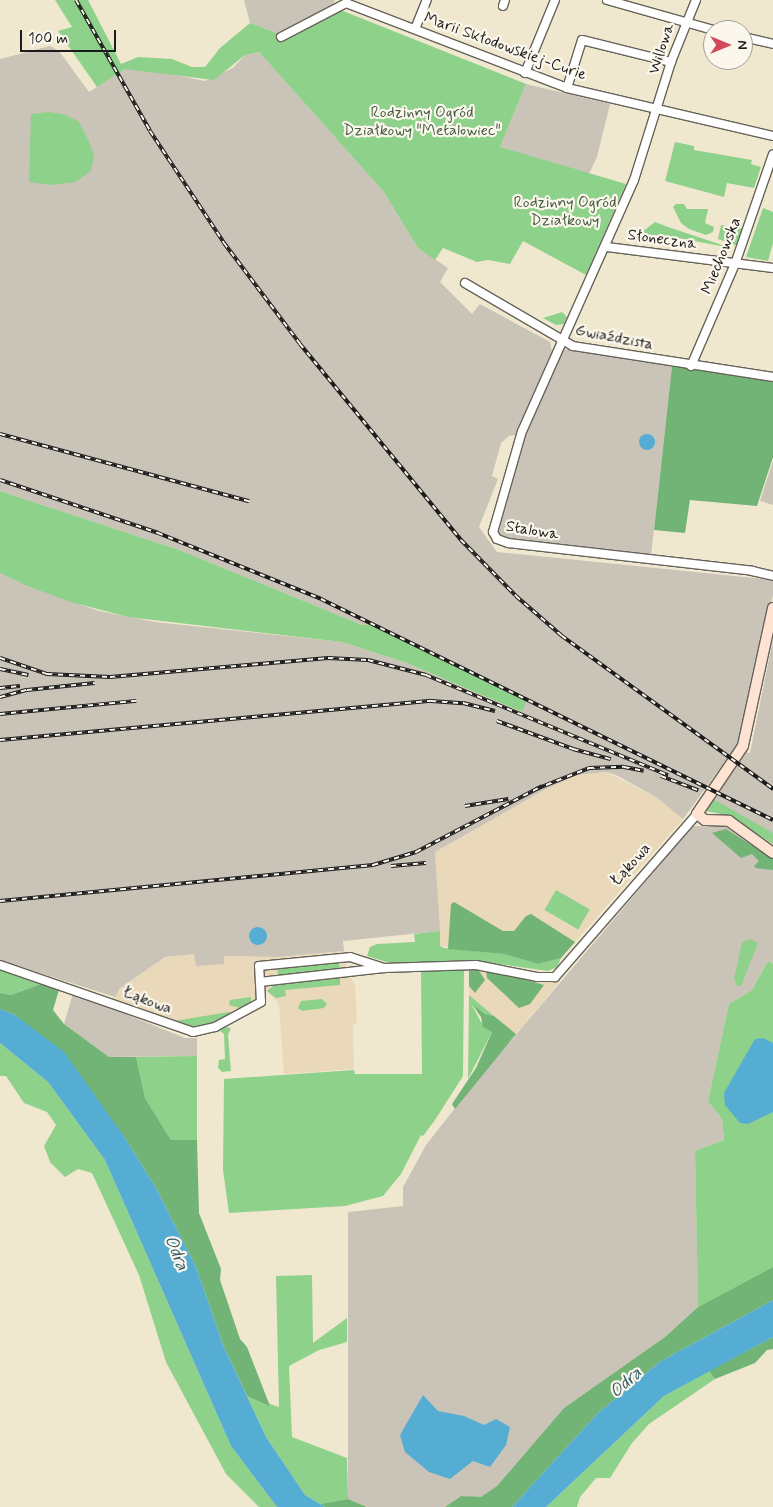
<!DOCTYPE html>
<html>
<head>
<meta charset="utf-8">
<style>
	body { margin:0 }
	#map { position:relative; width:773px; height:1507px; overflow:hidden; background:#f0e8ce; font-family:Mynerve,sans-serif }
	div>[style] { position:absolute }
	.built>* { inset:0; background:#ead8ba }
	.industrial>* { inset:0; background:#cac3b8 }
	.green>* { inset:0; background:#8dd18a; transform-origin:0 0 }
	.forest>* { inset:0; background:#72b376 }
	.water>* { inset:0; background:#56add3 }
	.round { border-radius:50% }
	.roads { filter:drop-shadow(1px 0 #66635a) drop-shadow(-1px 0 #66635a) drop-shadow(0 1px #66635a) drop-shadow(0 -1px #66635a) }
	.street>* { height:8px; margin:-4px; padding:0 4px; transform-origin:4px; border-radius:4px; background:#fff }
	.secondary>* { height:10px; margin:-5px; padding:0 5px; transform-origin:5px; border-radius:5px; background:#fee3d2 }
	.rail>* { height:4px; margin-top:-2px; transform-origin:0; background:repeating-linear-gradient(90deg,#fbf7ec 0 5.5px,#1c1c1c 0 11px); box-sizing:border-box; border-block:1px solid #1c1c1c }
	span { translate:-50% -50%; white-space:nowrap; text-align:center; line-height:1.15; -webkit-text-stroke:4.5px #fbf7ec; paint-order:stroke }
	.street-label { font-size:16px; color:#1c1c1c }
	.park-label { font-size:16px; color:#445b42 }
	.water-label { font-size:18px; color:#365d6e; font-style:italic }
	.north { position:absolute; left:703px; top:20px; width:50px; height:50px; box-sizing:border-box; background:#fbf7ec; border:1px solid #a29f99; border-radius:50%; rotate:90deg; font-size:14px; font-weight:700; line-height:20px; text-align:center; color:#1c1c1c }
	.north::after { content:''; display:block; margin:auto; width:18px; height:22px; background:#d1495b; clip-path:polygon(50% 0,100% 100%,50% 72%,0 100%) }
	.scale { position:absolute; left:20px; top:30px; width:96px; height:22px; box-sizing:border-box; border:2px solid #1c1c1c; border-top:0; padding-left:6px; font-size:15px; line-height:18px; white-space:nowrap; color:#1c1c1c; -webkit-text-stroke:4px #fbf7ec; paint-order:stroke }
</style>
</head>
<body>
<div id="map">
	<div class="built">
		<i style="clip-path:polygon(606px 772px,656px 797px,683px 819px,561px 958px,440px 946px,435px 852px,546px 789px,577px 775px)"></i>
		<i style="clip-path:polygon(344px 951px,347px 971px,355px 984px,357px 1024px,353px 1025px,354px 1069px,284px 1074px,279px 1004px,267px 991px,251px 1005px,226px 1019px,176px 1026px,112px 1000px,120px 988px,164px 957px,194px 954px,196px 966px,224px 956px,276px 957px)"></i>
		<i style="clip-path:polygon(470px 967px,512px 973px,537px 981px,560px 981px,516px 1034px,469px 995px)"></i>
	</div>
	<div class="industrial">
		<i style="clip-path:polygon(244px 0,335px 0,332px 8px,279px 34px,250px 23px)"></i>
		<i style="clip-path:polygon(50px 46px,59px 51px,89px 92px,125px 69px,151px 70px,205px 81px,233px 68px,245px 55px,259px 52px,383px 191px,418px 248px,448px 268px,440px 282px,472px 314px,480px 304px,550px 342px,552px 352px,516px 435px,509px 436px,501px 443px,492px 476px,498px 479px,479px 527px,497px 552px,773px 580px,773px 595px,740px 741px,683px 819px,656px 797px,616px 775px,606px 772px,577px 775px,546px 789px,435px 852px,440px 931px,343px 941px,344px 951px,276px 957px,224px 956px,224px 964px,196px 966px,194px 954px,165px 957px,120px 988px,115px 997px,0 960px,0 573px,27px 586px,99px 611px,155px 622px,342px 642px,407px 663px,521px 712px,527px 700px,371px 624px,362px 625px,182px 551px,0 491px,0 59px)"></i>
		<i style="clip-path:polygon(526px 84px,610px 104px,597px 157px,589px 174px,500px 147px)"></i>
		<i style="clip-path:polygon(564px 349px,672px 366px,651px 556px,530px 545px,497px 536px,498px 522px,520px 448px)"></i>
		<i style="clip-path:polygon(773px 461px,773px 505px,760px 501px)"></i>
		<i style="clip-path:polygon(773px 639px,773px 834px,713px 801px,744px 752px,750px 753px)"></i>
		<i style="clip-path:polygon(693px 826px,726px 827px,773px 861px,773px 964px,768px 961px,752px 990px,729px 1004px,708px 1101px,722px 1119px,724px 1140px,695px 1151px,698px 1307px,665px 1337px,564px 1408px,497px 1486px,481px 1498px,461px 1496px,445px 1507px,367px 1507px,348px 1499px,348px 1212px,403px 1206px,403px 1187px,426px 1145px,474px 1084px)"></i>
		<i style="clip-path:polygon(73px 993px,185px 1038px,197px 1038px,197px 1056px,109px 1057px,64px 1024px)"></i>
	</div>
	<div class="green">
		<i style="clip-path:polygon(55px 0,88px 0,121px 64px,138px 57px,172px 59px,192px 67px,205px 67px,220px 48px,250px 23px,279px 34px,338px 9px,526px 84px,500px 147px,626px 184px,586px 275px,523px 241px,510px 264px,488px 260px,477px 262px,443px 248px,435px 260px,418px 248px,383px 191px,259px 52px,245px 55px,214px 80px,125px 69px,97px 87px,58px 31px,72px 27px)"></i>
		<i style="clip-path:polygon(48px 112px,63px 114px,78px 121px,88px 139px,94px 155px,91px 171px,75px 182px,50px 185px,29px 182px,31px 114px)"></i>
		<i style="clip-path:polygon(675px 142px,694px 146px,694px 150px,752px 160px,751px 164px,761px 167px,754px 188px,727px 183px,724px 197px,665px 181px)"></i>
		<i style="clip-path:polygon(676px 204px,684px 204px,687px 209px,708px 209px,705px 223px,714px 227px,713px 232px,706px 235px,689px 229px,681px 223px,673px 207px)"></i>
		<i style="clip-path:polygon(763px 208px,773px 212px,773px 243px,768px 261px,746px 257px)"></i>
		<i style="clip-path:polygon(655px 222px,668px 227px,731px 248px,663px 235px,638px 235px)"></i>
		<i style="clip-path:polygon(721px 225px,744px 229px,738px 246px,718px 239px)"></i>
		<i style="clip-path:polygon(562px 312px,567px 317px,564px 324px,556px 325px,543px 318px)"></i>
		<i style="clip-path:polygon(0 491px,182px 551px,362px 625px,371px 624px,527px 700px,522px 712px,407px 663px,342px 642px,128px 617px,71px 602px,27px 586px,0 573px)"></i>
		<i style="clip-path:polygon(713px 799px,773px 833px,773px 844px,727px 815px,705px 811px)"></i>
		<i style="left:556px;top:890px;width:39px;height:23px;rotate:30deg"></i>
		<i style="clip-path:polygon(440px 931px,440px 946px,444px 948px,504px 954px,538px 964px,561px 958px,557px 967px,548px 971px,472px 960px,390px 963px,367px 956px,370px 947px,377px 944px,415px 942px,414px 934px)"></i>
		<i style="clip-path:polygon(750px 939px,758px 943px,741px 986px,737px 986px,734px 979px,742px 943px)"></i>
		<i style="left:339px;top:961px;width:11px;height:62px;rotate:85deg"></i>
		<i style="clip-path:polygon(768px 961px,773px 964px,773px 1267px,698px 1307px,695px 1151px,724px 1140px,722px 1119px,708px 1101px,729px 1004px,752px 990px)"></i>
		<i style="clip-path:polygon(0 968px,44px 983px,11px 995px,0 993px)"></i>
		<i style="clip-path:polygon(464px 968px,463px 1076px,435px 1120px,423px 1136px,421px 1135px,401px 1174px,383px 1196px,345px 1206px,229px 1213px,223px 1170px,224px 1079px,354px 1070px,355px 1074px,422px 1074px,421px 971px)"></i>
		<i style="clip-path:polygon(340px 977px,340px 985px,285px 990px,286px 996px,276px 998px,267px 991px,277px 983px)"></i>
		<i style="clip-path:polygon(469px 995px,494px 1016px,485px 1014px,472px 1005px,481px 1022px,492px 1032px,468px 1079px)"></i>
		<i style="clip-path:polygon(251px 997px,251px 1005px,244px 1009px,229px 1005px,230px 1000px)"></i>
		<i style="clip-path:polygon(322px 999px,327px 1004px,324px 1008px,302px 1011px,298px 1008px,301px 1001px)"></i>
		<i style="clip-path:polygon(229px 1012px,232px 1016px,217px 1023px,192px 1029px,174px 1025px,174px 1021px)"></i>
		<i style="clip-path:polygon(225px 1027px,231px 1028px,228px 1035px,231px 1071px,222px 1072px,218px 1068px,219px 1060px,225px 1059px,224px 1034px,220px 1031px)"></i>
		<i style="clip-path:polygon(0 1043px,48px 1082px,105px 1160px,231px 1446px,277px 1507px,259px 1507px,226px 1474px,166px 1362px,139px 1275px,92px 1173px,78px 1169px,65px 1177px,50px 1162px,44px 1146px,56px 1125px,47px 1112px,24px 1103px,6px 1076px,0 1076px)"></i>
		<i style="clip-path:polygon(197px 1056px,197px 1140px,171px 1140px,145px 1098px,136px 1057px)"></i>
		<i style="clip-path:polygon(312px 1275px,313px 1343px,347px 1318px,347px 1342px,319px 1350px,289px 1366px,292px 1437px,347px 1458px,348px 1499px,320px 1504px,305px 1495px,266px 1437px,247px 1396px,279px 1407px,276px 1276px)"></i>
		<i style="clip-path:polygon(709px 1371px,715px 1379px,649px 1424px,632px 1443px,610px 1478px,596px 1478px,580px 1497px,577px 1507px,546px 1507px,664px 1396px)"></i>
	</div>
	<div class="forest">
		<i style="clip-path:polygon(672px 366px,773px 380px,773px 457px,757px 506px,690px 500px,685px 533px,654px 530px)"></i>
		<i style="clip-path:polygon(726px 829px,773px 859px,773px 870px,756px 868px,754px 866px,759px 861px,752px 854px,741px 858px,712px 833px)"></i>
		<i style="clip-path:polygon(454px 902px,503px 931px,514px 931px,526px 916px,531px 914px,575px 942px,561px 958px,538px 964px,504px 954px,448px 949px,451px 904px)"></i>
		<i style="clip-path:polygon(476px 966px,485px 980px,475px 993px,469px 986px,469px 970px)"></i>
		<i style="clip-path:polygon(486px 970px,514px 976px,544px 985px,530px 1004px,519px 1008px,487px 978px)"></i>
		<i style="clip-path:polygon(44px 983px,59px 990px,53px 1010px,64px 1024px,109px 1057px,136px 1057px,145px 1098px,171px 1140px,197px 1140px,199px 1213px,221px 1269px,220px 1280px,240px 1339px,247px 1347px,270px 1406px,247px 1396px,223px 1345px,196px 1267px,156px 1188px,125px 1138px,15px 1015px,0 1009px,0 993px,11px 995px)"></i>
		<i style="clip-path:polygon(472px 1004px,485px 1014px,494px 1016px,516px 1034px,455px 1109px,452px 1104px,476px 1068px,492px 1032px,483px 1027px,481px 1017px)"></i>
		<i style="clip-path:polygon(773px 1267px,773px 1300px,661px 1361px,598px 1413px,512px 1507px,445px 1507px,461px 1496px,481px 1497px,497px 1486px,564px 1408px,665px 1337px,698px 1307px)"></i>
		<i style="clip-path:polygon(773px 1337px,773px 1349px,767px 1350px,755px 1363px,715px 1379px,709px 1371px)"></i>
		<i style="clip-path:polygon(348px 1499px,367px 1507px,325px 1507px,320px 1504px)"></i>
	</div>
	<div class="water">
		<i class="round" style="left:639px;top:434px;width:16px;height:16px"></i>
		<i class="round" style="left:249px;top:927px;width:18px;height:18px"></i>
		<i style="clip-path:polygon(0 1009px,15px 1015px,64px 1052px,125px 1138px,156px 1188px,196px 1267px,223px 1345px,266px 1437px,305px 1495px,325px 1507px,277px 1507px,231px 1446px,105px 1160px,48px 1082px,0 1043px)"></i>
		<i style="clip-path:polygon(763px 1038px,773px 1043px,773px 1112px,748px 1124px,740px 1123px,725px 1105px,724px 1093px,755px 1039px)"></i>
		<i style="clip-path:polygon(773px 1300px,773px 1337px,664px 1396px,546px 1507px,512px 1507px,598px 1413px,661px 1361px)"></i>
		<i style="clip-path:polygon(423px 1395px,438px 1411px,464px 1416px,484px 1425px,496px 1419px,510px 1427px,506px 1445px,490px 1467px,473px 1461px,450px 1479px,429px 1472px,405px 1452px,400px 1435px)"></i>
	</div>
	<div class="roads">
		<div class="street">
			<i style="left:607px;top:0;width:111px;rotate:15.7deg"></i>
			<i style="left:696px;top:0;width:67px;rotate:112deg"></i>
			<i style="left:671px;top:62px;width:124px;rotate:107.4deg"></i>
			<i style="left:634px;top:180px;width:275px;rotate:114deg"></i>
			<i style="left:522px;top:431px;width:105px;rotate:106deg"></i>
			<i style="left:493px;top:532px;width:8px;rotate:60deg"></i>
			<i style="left:497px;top:539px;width:12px;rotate:20deg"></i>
			<i style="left:508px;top:543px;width:246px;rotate:6.5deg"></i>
			<i style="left:752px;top:571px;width:22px;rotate:13deg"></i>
			<i style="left:503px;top:6px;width:6px;rotate:-72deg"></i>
			<i style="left:415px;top:29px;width:31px;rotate:-68deg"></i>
			<i style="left:281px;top:37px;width:73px;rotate:-27.6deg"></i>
			<i style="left:346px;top:3px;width:237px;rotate:21deg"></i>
			<i style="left:567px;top:88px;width:212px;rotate:13.1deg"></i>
			<i style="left:743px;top:37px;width:31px;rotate:13deg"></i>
			<i style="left:525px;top:73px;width:79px;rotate:-67.7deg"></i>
			<i style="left:567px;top:88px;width:50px;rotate:-72.6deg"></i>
			<i style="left:582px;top:40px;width:92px;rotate:13.9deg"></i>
			<i style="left:607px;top:247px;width:167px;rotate:7.2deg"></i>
			<i style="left:465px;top:283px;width:125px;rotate:30.3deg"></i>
			<i style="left:573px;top:346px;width:202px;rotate:8.8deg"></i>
			<i style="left:691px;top:366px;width:111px;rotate:-66.7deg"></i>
			<i style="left:735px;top:264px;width:116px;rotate:-70.9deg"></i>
			<i style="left:0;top:965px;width:204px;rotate:19.1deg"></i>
			<i style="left:193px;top:1032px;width:23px;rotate:-13deg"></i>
			<i style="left:215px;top:1027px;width:52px;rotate:-28.5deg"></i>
			<i style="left:261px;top:1002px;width:36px;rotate:-93deg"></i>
			<i style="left:259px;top:966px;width:91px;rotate:-5.6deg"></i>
			<i style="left:350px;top:957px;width:36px;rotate:18deg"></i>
			<i style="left:384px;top:968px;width:125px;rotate:173.6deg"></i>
			<i style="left:384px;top:968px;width:92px;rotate:-1.9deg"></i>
			<i style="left:476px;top:965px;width:62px;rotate:11.1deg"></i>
			<i style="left:537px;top:977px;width:18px"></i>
			<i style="left:555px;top:977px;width:216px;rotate:-48.9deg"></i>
		</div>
		<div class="secondary">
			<i style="left:773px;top:608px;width:141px;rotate:102.3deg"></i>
			<i style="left:743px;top:746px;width:82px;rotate:124.1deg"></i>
			<i style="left:697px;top:814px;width:10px;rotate:37deg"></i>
			<i style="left:705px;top:820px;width:24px;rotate:2deg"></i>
			<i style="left:729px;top:821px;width:54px;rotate:36deg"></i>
		</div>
	</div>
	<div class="rail">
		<i style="left:76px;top:0;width:150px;rotate:60.5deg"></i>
		<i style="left:150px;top:131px;width:134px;rotate:56.5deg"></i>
		<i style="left:224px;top:243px;width:126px;rotate:53deg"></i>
		<i style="left:300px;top:344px;width:254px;rotate:50.6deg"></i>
		<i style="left:461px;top:540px;width:78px;rotate:45.5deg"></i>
		<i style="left:516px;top:596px;width:61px;rotate:41deg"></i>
		<i style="left:562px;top:636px;width:261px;rotate:35.9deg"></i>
		<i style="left:0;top:434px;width:258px;rotate:15.1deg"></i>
		<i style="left:0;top:480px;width:167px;rotate:18.5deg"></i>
		<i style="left:158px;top:533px;width:176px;rotate:22deg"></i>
		<i style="left:321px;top:599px;width:503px;rotate:26.06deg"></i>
		<i style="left:0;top:658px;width:50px;rotate:18.8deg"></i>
		<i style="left:47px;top:674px;width:63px;rotate:2.7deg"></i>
		<i style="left:110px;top:677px;width:219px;rotate:-5deg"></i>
		<i style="left:328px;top:658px;width:40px;rotate:2.9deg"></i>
		<i style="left:368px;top:660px;width:60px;rotate:14.5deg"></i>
		<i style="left:426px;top:675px;width:262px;rotate:22.5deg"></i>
		<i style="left:0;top:669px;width:29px;rotate:12deg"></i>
		<i style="left:0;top:688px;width:20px;rotate:-6deg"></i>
		<i style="left:0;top:697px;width:28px;rotate:-15deg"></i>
		<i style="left:27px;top:690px;width:68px;rotate:-5.9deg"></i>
		<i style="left:0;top:714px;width:137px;rotate:-5.5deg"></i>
		<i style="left:497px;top:721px;width:81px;rotate:20.2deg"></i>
		<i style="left:573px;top:749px;width:39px;rotate:15deg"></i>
		<i style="left:0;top:740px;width:433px;rotate:-5.2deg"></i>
		<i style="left:431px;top:701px;width:32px;rotate:4deg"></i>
		<i style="left:463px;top:703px;width:33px;rotate:14deg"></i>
		<i style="left:661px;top:776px;width:40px;rotate:21deg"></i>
		<i style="left:536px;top:789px;width:57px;rotate:-21.6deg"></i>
		<i style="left:589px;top:768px;width:35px;rotate:-2deg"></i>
		<i style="left:624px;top:767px;width:20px;rotate:11deg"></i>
		<i style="left:465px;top:806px;width:44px;rotate:-9.2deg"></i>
		<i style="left:391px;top:866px;width:35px;rotate:-5deg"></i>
		<i style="left:0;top:901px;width:375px;rotate:-5.5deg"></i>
		<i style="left:373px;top:865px;width:45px;rotate:-16.8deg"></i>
		<i style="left:416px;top:852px;width:142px;rotate:-27.6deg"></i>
	</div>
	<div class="street-label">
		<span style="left:505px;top:47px;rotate:20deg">Marii Skłodowskiej-Curie</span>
		<span style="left:662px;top:49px;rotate:-72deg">Willowa</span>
		<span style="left:662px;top:240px;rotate:8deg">Słoneczna</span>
		<span style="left:722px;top:256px;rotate:-68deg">Miechowska</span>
		<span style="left:614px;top:338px;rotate:11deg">Gwiaździsta</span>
		<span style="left:532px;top:531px;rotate:9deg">Stalowa</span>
		<span style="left:631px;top:865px;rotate:-48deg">Łąkowa</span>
		<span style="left:147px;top:1001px;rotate:21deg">Łąkowa</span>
	</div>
	<div class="park-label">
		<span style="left:422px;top:122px">Rodzinny Ogród<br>Działkowy "Metalowiec"</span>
		<span style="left:565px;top:212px">Rodzinny Ogród<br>Działkowy</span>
	</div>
	<div class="water-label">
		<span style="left:176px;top:1253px;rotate:67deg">Odra</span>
		<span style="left:626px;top:1383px;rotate:-42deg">Odra</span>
	</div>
	<div class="north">N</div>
	<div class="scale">100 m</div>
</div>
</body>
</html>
